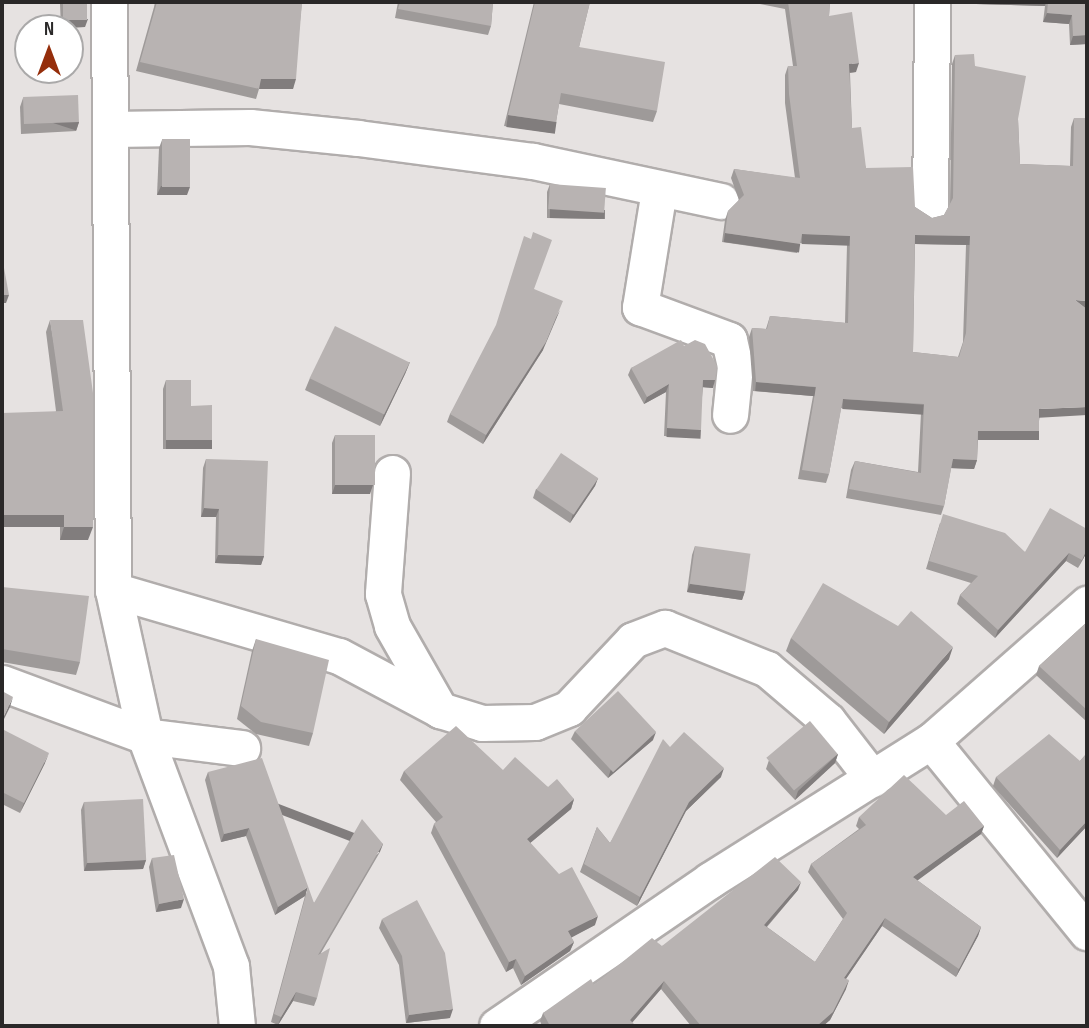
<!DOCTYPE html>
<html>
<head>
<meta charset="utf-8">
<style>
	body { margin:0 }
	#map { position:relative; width:1089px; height:1028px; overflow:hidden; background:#e6e2e1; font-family:"Sofia Sans Condensed",sans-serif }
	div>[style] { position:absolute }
	.roads { filter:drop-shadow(2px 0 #b1adac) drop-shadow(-2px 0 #b1adac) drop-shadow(0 2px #b1adac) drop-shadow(0 -2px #b1adac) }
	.street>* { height:35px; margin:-17.5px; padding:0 17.5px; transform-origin:17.5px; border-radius:17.5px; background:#fff }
	.wall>* { inset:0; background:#9e9a99 }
	.shaded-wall>* { inset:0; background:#817d7d; transform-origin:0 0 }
	.building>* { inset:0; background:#b8b3b2; transform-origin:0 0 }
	span { translate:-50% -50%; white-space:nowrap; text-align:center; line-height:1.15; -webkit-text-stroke:6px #fff; paint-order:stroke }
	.frame { position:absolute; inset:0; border:4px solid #2a2828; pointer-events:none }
	.north { position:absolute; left:14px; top:14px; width:70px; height:70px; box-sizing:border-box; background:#fff; border:2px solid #aaa9a9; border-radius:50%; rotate:0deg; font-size:19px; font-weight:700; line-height:28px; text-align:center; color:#2a2828 }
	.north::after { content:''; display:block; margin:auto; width:24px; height:32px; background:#952e0b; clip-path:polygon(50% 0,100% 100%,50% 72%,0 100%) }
</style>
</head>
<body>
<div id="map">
	<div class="roads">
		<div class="street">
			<i style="left:109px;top:2px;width:588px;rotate:89.61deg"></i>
			<i style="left:113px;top:590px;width:149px;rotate:77.6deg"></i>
			<i style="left:145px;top:736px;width:246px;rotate:69.5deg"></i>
			<i style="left:231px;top:966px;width:60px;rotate:84.3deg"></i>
			<i style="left:111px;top:129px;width:139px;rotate:-0.8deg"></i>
			<i style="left:250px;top:127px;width:109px;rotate:5.8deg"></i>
			<i style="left:358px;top:138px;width:177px;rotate:7.5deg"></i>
			<i style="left:533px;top:161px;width:192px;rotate:12deg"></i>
			<i style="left:659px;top:190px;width:119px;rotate:99.2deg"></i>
			<i style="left:640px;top:307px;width:95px;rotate:20.3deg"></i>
			<i style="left:729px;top:340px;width:27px;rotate:77deg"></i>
			<i style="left:735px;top:366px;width:49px;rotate:95.8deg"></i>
			<i style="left:930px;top:207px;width:205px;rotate:-89.4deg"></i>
			<i style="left:392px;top:473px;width:121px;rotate:94.3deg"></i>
			<i style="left:383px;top:594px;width:33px;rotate:74deg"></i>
			<i style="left:392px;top:626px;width:97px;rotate:60.3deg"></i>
			<i style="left:113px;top:590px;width:235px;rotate:16.3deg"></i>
			<i style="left:339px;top:656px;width:115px;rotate:28.1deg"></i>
			<i style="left:440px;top:710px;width:44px;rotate:17.2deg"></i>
			<i style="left:482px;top:723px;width:53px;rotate:-1.1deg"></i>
			<i style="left:535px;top:722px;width:37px;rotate:-22deg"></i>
			<i style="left:569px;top:708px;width:93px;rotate:-46.7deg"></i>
			<i style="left:633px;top:640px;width:34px;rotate:-21deg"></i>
			<i style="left:665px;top:628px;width:110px;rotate:21.9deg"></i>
			<i style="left:767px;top:669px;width:80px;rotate:40.4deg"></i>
			<i style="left:828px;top:721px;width:73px;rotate:52.2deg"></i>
			<i style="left:2px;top:683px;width:153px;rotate:20.3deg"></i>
			<i style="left:145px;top:736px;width:98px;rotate:7.1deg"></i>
			<i style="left:931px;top:741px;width:247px;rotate:50.8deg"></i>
			<i style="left:497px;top:1026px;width:258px;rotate:-34.4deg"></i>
			<i style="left:710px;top:880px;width:261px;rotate:-32.2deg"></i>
			<i style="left:931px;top:741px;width:208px;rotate:-41.3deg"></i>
		</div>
	</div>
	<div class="wall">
		<i style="clip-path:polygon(50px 2px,87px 2px,85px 27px,61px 28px,60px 4px,50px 4px)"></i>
		<i style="clip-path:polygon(155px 2px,302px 2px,293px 89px,259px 89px,256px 99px,136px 71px,154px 7px)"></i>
		<i style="clip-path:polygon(398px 2px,493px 2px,491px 26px,488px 35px,395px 18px)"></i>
		<i style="clip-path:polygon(534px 2px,590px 2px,579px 47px,657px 111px,653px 122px,559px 104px,556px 122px,552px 133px,504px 126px)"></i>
		<i style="clip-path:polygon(evenodd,750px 2px,830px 2px,829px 16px,856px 72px,850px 73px,852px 128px,866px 168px,915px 207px,932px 218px,944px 215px,950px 204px,952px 64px,955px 55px,975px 66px,1018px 119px,1020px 164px,1070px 166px,1071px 127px,1074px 118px,1087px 118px,1036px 440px,978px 440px,977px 460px,974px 469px,951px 468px,944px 506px,941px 515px,846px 498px,851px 470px,855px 461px,918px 472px,921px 413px,841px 408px,829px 474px,826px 483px,798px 479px,813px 396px,753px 391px,749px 337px,752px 328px,766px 329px,770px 316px,845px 323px,847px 245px,800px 243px,797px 253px,722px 242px,725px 220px,728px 211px,739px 200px,731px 178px,734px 169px,795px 178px,785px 103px,785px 75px,788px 66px,793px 66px,785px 9px,750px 2px,915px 244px,966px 245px,963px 342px,958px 357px,913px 352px,915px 244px)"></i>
		<i style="clip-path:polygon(975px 2px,1087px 2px,1087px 44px,1070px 45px,1069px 24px,1043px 22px,1045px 6px,975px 4px)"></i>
		<i style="clip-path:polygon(23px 98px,79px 122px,76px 131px,21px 134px,20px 107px)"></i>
		<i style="clip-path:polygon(162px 140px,187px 195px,157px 195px,159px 148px)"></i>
		<i style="clip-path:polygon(550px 184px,602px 219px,547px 218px,547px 192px)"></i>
		<i style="clip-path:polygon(534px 289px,543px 350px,483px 444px,447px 422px,450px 414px)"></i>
		<i style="clip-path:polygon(50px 320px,88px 540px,60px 540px,60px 527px,2px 527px,56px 411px,46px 332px)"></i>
		<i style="clip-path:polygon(684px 346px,713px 388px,703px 387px,698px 438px,664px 436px,666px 392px,644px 404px,628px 375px,631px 368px)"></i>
		<i style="clip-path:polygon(410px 362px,405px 374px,380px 426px,305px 390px,310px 378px)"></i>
		<i style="clip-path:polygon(166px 380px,191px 406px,212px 440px,209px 449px,163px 449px,163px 389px)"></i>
		<i style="clip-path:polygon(335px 435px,370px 494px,332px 494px,332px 443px)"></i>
		<i style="clip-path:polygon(206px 459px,264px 556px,261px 565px,215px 563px,216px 517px,201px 517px,203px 468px)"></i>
		<i style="clip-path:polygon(598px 478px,595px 486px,570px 523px,533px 498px,536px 489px)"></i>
		<i style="clip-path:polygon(940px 523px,1025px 552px,1087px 529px,1087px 552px,1078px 568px,1066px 561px,995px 638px,957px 604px,960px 595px,971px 583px,926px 569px)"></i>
		<i style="clip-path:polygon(695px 546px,745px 591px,742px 600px,687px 592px,692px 555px)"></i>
		<i style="clip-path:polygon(2px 587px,80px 662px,76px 675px,2px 662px)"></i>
		<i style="clip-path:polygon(1087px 622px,1087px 722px,1036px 675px,1039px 666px)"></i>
		<i style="clip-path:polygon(791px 638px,949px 659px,884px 734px,786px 651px)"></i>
		<i style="clip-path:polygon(256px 639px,313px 733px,309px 746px,256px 734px,237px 719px,252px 651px)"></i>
		<i style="clip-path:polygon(2px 729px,45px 763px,20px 813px,2px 804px)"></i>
		<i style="clip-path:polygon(575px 731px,653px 740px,608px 778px,571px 739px)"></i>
		<i style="clip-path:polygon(670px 747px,721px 777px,686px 811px,637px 906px,580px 872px,597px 827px,610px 843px)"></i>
		<i style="clip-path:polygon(1087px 753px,1087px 826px,1057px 858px,993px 786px,996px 777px,1080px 761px)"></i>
		<i style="clip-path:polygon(838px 754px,835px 763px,795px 800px,766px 769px,769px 760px)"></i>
		<i style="clip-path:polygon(503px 770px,548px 787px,574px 799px,571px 809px,530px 843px,595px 925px,571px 937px,574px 942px,570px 951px,521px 985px,513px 968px,506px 972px,431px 833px,434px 824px,436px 822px,400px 780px,404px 771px)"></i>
		<i style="clip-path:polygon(208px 772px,314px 903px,380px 852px,321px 953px,317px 998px,314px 1006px,293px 1001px,278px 1025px,271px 1022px,305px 896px,275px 915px,246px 836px,221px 842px,205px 780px)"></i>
		<i style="clip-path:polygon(84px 802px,146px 860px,143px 869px,84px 871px,81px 810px)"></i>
		<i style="clip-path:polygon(946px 815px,984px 826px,981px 834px,917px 880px,981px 927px,978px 936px,956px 977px,882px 926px,846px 979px,846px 989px,830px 1020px,823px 1026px,691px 1026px,661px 989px,632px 1023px,636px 1026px,542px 1026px,540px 1021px,543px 1013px,594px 985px,662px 946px,798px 890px,767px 927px,815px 962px,843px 919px,808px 872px,811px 864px,859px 829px,856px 826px,859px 817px)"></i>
		<i style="clip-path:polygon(152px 858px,181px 908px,156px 912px,149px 867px)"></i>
		<i style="clip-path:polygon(382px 919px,450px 1018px,406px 1023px,399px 965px,379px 928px)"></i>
	</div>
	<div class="shaded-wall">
		<i style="left:50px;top:2px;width:11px;height:2px"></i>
		<i style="clip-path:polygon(975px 2px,1046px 2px,1045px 6px,975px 4px)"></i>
		<i style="clip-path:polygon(1047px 13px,1072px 15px,1069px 24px,1043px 22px)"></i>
		<i style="clip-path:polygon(88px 19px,85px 27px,61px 28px,63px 20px)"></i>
		<i style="clip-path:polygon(1087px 35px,1087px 44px,1070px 45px,1073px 36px)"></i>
		<i style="clip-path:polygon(859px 63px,856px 72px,846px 73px,849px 64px)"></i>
		<i style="clip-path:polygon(261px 79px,296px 79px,293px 89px,257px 89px)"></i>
		<i style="left:508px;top:115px;width:49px;height:12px;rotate:8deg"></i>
		<i style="left:79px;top:122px;width:9px;height:55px;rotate:108deg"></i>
		<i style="clip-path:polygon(161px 186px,190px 187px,187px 195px,157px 195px)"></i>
		<i style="left:550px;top:209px;width:55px;height:9px;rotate:1deg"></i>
		<i style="left:725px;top:233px;width:76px;height:9px;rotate:8deg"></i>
		<i style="left:802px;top:234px;width:48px;height:10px;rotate:2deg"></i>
		<i style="left:915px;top:235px;width:55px;height:9px;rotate:1deg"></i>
		<i style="clip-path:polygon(2px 295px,9px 295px,6px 303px,2px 303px)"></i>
		<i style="clip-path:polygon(1075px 300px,1087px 301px,1087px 310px)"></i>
		<i style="clip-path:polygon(560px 310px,543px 350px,483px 444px,486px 435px)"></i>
		<i style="clip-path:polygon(410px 362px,405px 374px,380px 426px,384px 414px)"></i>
		<i style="clip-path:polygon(703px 380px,715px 380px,713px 388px,700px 387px)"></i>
		<i style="left:756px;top:382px;width:60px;height:9px;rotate:5deg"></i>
		<i style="clip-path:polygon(669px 384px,666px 392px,644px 404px,647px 397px)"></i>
		<i style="left:843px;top:399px;width:81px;height:10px;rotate:4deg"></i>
		<i style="clip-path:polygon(1087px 407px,1087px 415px,1035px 418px,1039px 409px)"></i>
		<i style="left:667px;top:428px;width:34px;height:9px;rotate:3deg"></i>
		<i style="left:978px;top:431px;width:61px;height:9px"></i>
		<i style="left:166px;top:440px;width:46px;height:9px"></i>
		<i style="clip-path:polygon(953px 459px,977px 460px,974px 469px,949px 468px)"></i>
		<i style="clip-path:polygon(598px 478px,595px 486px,570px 523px,573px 514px)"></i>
		<i style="clip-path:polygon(335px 485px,373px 485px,370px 494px,332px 494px)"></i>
		<i style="clip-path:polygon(204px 508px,219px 509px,216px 517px,201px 517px)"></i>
		<i style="left:2px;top:515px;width:62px;height:12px"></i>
		<i style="clip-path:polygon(64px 527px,93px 527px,88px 540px,60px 540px)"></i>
		<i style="clip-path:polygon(1087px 549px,1087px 552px,1078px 568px,1082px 560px)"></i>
		<i style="clip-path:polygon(1069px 553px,1066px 561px,995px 638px,998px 630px)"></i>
		<i style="clip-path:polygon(218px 555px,264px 556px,261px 565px,215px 563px)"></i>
		<i style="clip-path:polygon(690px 584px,745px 591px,742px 600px,687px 592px)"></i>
		<i style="clip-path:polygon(953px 647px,949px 659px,884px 734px,889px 722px)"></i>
		<i style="clip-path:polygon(13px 697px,10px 707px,2px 723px,2px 720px)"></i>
		<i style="clip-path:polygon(656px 732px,653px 740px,608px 778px,611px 769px)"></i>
		<i style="clip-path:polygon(49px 753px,45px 763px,20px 813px,24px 803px)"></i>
		<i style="clip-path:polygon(838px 754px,835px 763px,795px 800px,798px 791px)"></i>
		<i style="clip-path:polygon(724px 768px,721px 777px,686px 811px,637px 906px,640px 897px,689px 802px)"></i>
		<i style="clip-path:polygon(574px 799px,571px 809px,523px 849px,527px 839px)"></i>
		<i style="clip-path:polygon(1087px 821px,1087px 826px,1057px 858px,1060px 850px)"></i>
		<i style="clip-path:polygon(984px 826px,981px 834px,910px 886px,913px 877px)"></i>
		<i style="clip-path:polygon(249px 828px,246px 836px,221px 842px,224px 834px)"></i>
		<i style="left:383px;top:844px;width:9px;height:129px;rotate:111deg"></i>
		<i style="clip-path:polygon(146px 860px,143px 869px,84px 871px,87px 863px)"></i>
		<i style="clip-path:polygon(801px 882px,798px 890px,761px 933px,764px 925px)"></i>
		<i style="clip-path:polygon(308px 887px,305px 896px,275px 915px,278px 907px)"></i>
		<i style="clip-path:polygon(184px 899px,181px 908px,156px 912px,159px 904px)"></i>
		<i style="clip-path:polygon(598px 916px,595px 925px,565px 941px,568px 931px)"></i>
		<i style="clip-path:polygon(885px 918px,882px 926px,841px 986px,844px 978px)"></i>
		<i style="clip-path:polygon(981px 927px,978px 936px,956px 977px,959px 969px)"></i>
		<i style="clip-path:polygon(574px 942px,570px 951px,521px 985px,525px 976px)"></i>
		<i style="clip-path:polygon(516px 959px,513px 968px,506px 972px,509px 962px)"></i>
		<i style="clip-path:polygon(849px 980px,846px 989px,830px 1020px,823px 1026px,817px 1026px)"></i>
		<i style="clip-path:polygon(664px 981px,661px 989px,629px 1026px,630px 1020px)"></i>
		<i style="clip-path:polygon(296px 992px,293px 1001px,278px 1025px,281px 1017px)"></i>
		<i style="clip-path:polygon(453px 1009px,450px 1018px,406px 1023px,409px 1015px)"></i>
	</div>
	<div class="building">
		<i style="left:63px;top:2px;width:24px;height:18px"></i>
		<i style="clip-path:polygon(157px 2px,302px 2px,296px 79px,261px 79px,259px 89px,140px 62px)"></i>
		<i style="clip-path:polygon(400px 2px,493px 2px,491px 26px,398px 9px)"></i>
		<i style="clip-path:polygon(535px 2px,590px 2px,579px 47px,665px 62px,657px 111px,561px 93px,556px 122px,508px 115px)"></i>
		<i style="clip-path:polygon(evenodd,788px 2px,830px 2px,829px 16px,852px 12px,859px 63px,849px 64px,852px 128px,861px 127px,866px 168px,913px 167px,915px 207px,932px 218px,944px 215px,953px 198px,955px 55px,974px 54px,975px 66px,1026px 76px,1018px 119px,1020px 164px,1073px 166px,1074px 118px,1087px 118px,1087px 301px,1075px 300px,1087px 309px,1087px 407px,1039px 409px,1039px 431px,978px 431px,977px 460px,953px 459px,944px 506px,849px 489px,855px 461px,921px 473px,924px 404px,843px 399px,829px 474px,802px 470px,816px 387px,756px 382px,752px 328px,767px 329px,770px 316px,848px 323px,850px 236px,802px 234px,800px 244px,725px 233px,728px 211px,744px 195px,734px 169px,800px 178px,789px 94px,788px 66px,797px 66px,788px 2px,915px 235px,970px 236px,966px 333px,959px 357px,913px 352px,915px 235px)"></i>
		<i style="clip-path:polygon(1048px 2px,1087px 2px,1087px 35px,1073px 36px,1072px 15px,1047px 13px)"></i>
		<i style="left:78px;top:95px;width:27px;height:55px;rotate:88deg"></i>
		<i style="left:190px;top:139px;width:48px;height:28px;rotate:90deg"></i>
		<i style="left:550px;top:184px;width:56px;height:25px;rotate:4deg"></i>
		<i style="clip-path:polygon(533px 232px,552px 240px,534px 289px,563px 301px,546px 342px,486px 435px,450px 414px,496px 325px,524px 236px,531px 239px)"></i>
		<i style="clip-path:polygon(2px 257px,9px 295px,2px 295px)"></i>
		<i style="clip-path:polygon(50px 320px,83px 320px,93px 393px,93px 527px,64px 527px,64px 515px,2px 515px,2px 413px,63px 411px)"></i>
		<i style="left:335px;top:326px;width:83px;height:58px;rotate:26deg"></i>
		<i style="clip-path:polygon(681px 340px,684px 346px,695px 340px,705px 344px,717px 366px,715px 380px,703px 380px,701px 430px,667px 428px,669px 384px,647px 397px,631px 368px)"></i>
		<i style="clip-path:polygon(166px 380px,191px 380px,191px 406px,212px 405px,212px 440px,166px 440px)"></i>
		<i style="left:335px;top:435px;width:40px;height:50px"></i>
		<i style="left:561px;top:453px;width:45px;height:44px;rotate:34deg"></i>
		<i style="clip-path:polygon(206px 459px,268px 461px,264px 556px,218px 555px,219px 509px,204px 508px)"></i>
		<i style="clip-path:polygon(1050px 508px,1087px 529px,1087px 549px,1082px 560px,1069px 553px,998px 630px,960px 595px,978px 576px,929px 561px,943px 514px,1005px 533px,1025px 552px)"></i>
		<i style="left:695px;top:546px;width:56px;height:38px;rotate:8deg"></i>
		<i style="clip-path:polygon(823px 583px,898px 626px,911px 611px,953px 647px,889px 722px,791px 638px)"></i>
		<i style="clip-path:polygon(2px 587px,89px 596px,80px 662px,2px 649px)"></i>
		<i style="clip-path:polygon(1087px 622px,1087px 710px,1039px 666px)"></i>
		<i style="clip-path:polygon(256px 639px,329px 660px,313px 733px,261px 722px,241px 706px)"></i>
		<i style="clip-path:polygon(2px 691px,13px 697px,2px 720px)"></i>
		<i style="left:618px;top:691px;width:56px;height:59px;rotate:47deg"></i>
		<i style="left:810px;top:721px;width:43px;height:57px;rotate:50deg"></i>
		<i style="clip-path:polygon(456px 726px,503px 770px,515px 757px,548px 787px,557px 779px,574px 799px,527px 839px,559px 874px,572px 867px,598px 916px,568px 931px,574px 942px,525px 976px,516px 959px,509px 962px,434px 824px,443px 817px,404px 771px)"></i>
		<i style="clip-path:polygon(2px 729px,49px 753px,24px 803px,2px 792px)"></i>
		<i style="clip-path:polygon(684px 732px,724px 768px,689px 802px,640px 897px,584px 864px,597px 827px,610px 843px,663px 739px,670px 747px)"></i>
		<i style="clip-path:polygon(1049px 734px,1080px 761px,1087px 753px,1087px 821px,1060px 850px,996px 777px)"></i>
		<i style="clip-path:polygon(262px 758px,314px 903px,362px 819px,383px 844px,318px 955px,330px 948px,317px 998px,296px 992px,281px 1017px,274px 1014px,308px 887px,278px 907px,249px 828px,224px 834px,208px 772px)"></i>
		<i style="clip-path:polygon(904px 775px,946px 815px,964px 801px,984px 826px,913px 877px,981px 927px,959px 969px,885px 918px,844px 978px,849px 980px,833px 1012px,817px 1026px,701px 1026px,664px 981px,630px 1020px,636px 1026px,550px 1026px,543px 1013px,591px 979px,594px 985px,652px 938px,662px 946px,775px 857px,801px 882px,764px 925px,815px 962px,847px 913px,811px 864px,866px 825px,859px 817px)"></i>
		<i style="left:143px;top:799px;width:61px;height:59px;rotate:87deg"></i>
		<i style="clip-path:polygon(174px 855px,184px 899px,159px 904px,152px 858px)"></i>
		<i style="clip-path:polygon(417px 900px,445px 953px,453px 1009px,409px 1015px,402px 956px,382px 919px)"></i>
	</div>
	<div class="frame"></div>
	<div class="north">N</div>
</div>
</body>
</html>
